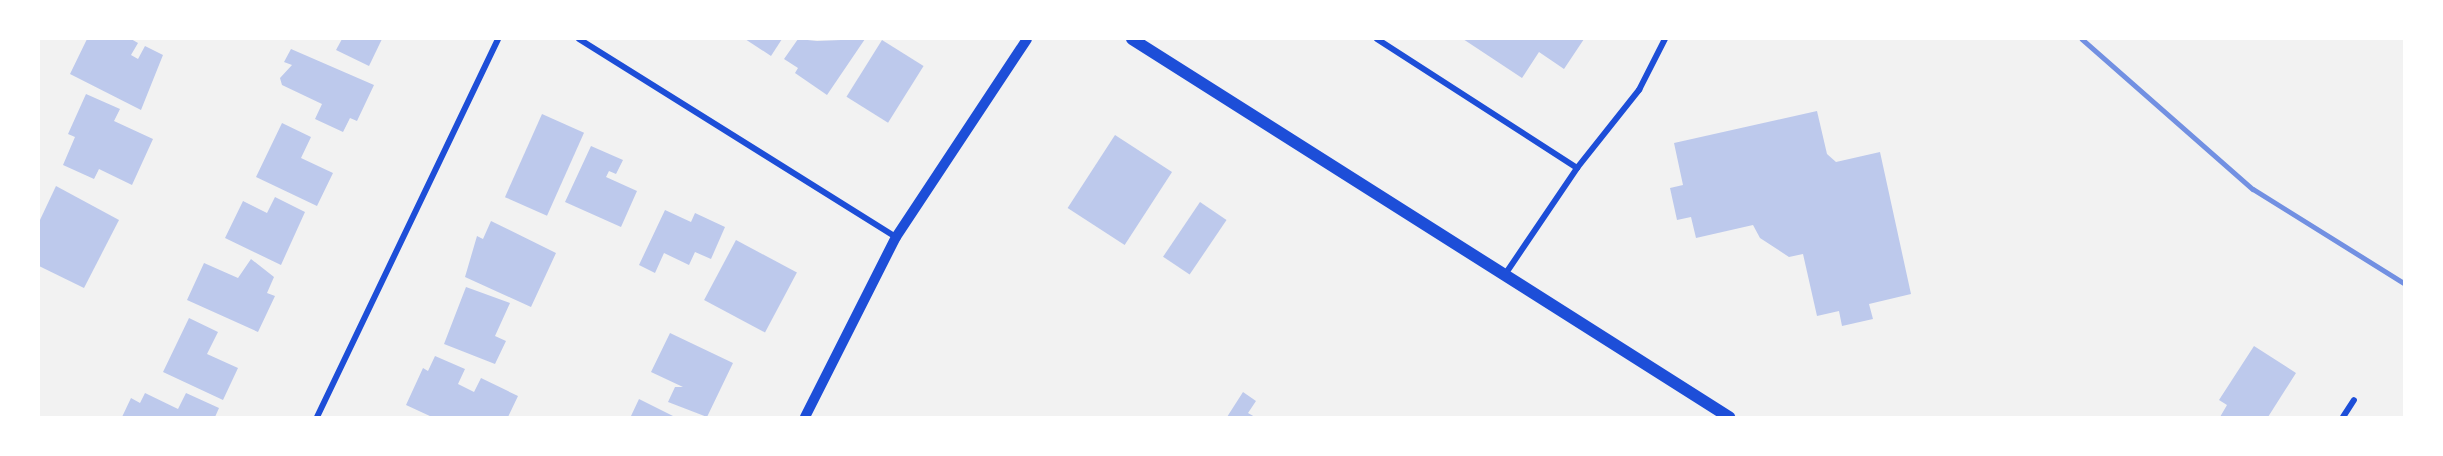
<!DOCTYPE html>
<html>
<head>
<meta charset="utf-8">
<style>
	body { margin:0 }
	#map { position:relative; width:2443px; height:456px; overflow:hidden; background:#f2f2f2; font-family:Barlow,sans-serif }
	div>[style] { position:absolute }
	.building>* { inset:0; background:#bdc9ec; transform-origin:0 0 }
	.minor>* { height:6px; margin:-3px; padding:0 3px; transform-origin:3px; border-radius:3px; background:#1d4ed8 }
	.tertiary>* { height:10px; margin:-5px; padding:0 5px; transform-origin:5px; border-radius:5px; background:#1d4ed8 }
	.secondary>* { height:12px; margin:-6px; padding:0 6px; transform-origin:6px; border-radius:6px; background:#1d4ed8 }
	.rail>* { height:4.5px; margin:-2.25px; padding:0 2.25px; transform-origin:2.25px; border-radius:2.25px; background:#7290e2 }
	span { translate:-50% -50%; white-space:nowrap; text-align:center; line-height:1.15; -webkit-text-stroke:5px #fff; paint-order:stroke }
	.frame { position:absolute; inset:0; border:40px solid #fff; pointer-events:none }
</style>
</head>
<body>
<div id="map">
	<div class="building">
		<i style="clip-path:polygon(87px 39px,131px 39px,138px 43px,131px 55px,138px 59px,145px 46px,163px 55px,141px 110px,70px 74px)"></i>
		<i style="clip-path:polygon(342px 39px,382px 39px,369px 66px,336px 50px)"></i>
		<i style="clip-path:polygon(745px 39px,782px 39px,771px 56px)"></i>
		<i style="clip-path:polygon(798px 39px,817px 41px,865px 39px,827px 95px,795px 73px,798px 68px,784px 59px)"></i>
		<i style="clip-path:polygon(1463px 39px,1584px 39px,1564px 69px,1539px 52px,1522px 78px)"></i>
		<i style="left:882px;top:40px;width:49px;height:67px;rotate:32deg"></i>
		<i style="clip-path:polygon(291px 49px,374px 85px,357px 121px,350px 118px,343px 132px,315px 119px,322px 104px,282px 85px,280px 78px,292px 65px,284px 62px)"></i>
		<i style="clip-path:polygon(86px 94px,120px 109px,114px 121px,153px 139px,132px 185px,99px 169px,94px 179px,63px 165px,75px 137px,68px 134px)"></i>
		<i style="clip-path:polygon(1817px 111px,1827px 154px,1836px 162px,1880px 152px,1911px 294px,1869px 304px,1873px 319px,1842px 326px,1839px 311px,1817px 316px,1803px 254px,1789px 257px,1760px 238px,1753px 225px,1696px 238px,1691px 217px,1677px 220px,1670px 188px,1683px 185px,1674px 143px)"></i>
		<i style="left:542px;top:114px;width:46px;height:91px;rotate:24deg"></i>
		<i style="clip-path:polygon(282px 123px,311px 137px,301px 158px,333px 173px,317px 206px,256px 177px)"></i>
		<i style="left:1115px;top:135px;width:68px;height:87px;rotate:33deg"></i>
		<i style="clip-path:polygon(591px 146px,623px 160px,616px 174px,609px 171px,606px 177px,637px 191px,621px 227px,565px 202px)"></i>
		<i style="clip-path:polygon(56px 186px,119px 220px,84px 288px,39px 266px,39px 222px)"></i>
		<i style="clip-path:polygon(275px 197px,305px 212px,281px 265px,225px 238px,243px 201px,267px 213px)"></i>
		<i style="left:1200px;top:202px;width:32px;height:66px;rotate:34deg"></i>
		<i style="clip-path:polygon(665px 210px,691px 222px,695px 213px,725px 227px,711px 259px,695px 252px,689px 265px,664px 253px,655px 273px,639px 265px)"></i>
		<i style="clip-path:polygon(491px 221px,556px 253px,531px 307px,465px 277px,477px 236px,483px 239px)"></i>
		<i style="left:736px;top:240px;width:69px;height:68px;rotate:28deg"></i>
		<i style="clip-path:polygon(251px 259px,274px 277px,267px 293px,275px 296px,258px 332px,187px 300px,204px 263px,238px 278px)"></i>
		<i style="clip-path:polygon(466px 287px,510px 303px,495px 336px,506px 341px,495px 364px,444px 344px)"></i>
		<i style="clip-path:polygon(189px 318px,218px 332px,207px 354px,238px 368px,223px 400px,163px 372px)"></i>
		<i style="clip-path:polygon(670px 333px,733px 363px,707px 417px,668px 402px,675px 387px,683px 387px,651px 372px)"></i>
		<i style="clip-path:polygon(2254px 346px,2296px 373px,2268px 417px,2220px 417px,2227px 405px,2219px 400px)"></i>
		<i style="clip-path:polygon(435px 356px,465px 369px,458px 384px,474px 392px,481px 378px,518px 396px,508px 417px,432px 417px,406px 405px,423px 368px,428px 371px)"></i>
		<i style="clip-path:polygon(1243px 392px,1256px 401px,1248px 413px,1255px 417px,1227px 417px)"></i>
		<i style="clip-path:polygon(145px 393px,178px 409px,186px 393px,219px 408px,215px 417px,122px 417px,131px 398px,140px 403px)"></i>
		<i style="clip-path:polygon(639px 399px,675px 417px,624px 417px,631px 416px)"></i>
	</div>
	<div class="minor">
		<i style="left:579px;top:39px;width:374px;rotate:32deg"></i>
		<i style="left:1377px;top:39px;width:238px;rotate:32.8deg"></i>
		<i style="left:1506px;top:273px;width:127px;rotate:-55.9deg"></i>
		<i style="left:1577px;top:168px;width:100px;rotate:-51.5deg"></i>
		<i style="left:1639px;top:90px;width:57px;rotate:-63deg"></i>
		<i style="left:317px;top:417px;width:419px;rotate:-64.4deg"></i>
		<i style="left:2343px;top:417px;width:20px;rotate:-57deg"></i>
	</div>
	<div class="tertiary">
		<i style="left:805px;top:417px;width:202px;rotate:-63.2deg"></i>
		<i style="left:896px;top:237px;width:237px;rotate:-56.5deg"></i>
	</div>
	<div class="secondary">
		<i style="left:1132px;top:39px;width:707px;rotate:32.34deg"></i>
	</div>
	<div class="rail">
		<i style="left:2082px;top:39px;width:227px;rotate:41.3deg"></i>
		<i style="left:2253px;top:189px;width:178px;rotate:31.9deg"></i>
	</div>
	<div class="frame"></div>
</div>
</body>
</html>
